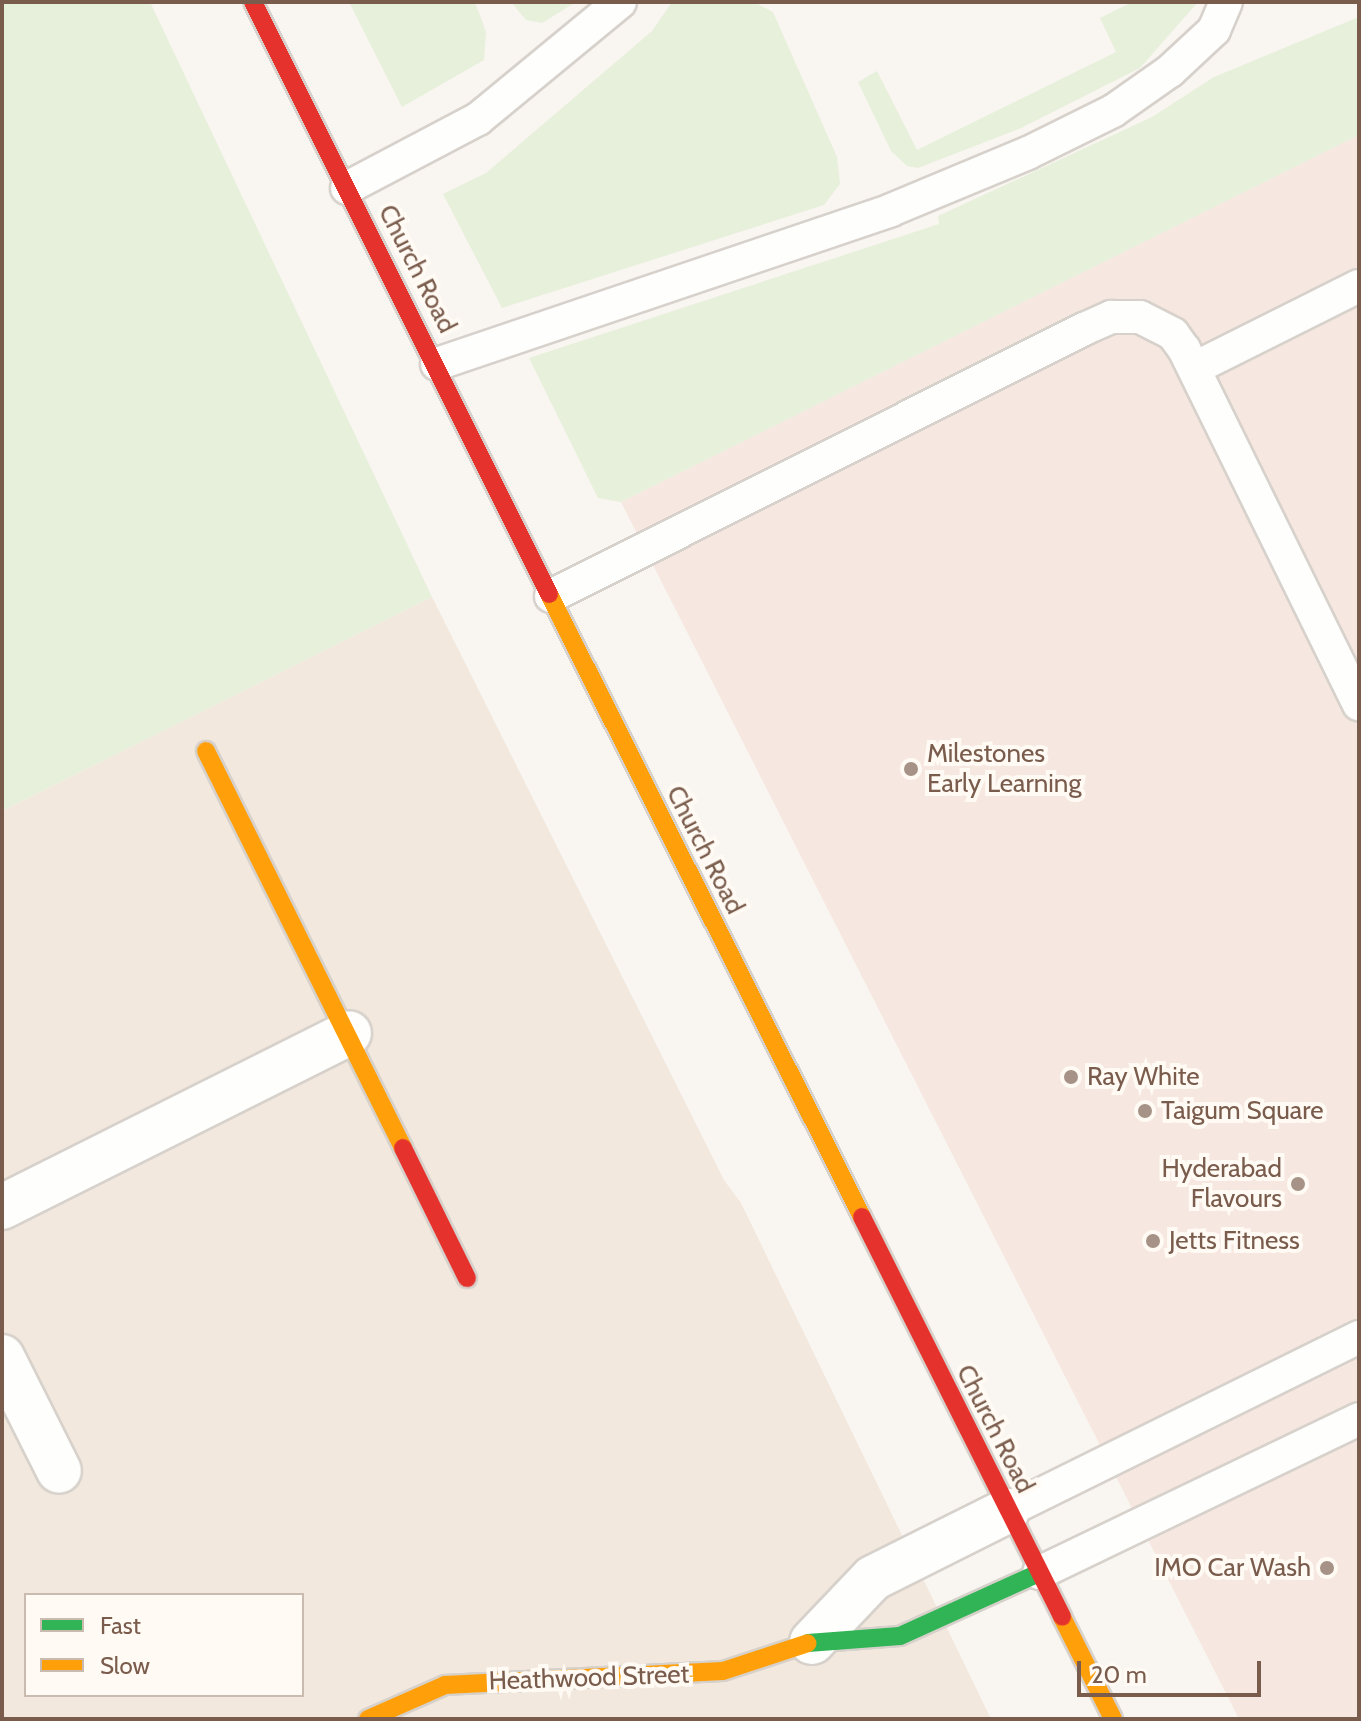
<!DOCTYPE html>
<html>
<head>
<meta charset="utf-8">
<style>
	body { margin:0 }
	#map { position:relative; width:1361px; height:1721px; overflow:hidden; background:#f9f5f0; font-family:Cabin,sans-serif }
	div>[style] { position:absolute }
	.residential>* { inset:0; background:#f2e8de }
	.commercial>* { inset:0; background:#f6e8e1 }
	.green>* { inset:0; background:#e7f0db }
	.roads { filter:drop-shadow(2px 0 #d7d1cb) drop-shadow(-2px 0 #d7d1cb) drop-shadow(0 2px #d7d1cb) drop-shadow(0 -2px #d7d1cb) }
	.lane>* { height:32px; margin:-16px; padding:0 16px; transform-origin:16px; border-radius:16px; background:#fefefd }
	.street>* { height:44px; margin:-22px; padding:0 22px; transform-origin:22px; border-radius:22px; background:#fefefd }
	.fast>* { height:18px; margin:-9px; padding:0 9px; transform-origin:9px; border-radius:9px; background:#30b455 }
	.slow>* { height:18px; margin:-9px; padding:0 9px; transform-origin:9px; border-radius:9px; background:#ff9f0a }
	.jam>* { height:18px; margin:-9px; padding:0 9px; transform-origin:9px; border-radius:9px; background:#e5322d }
	.dots>* { width:22px; height:22px; translate:-50% -50%; box-sizing:border-box; border:4px solid #fffaf3; border-radius:50% }
	span { translate:-50% -50%; white-space:nowrap; text-align:center; line-height:1.15; -webkit-text-stroke:8px #fffaf3; paint-order:stroke }
	.street-label { font-size:26px; color:#7a5c4d }
	.poi-label { font-size:26px; color:#7a5c4d }
	.left { translate:0 -50%; text-align:left }
	.right { translate:-100% -50%; text-align:right }
	.frame { position:absolute; inset:0; border:4px solid #7a5c4d; pointer-events:none }
	.legend { position:absolute; left:24px; top:1593px; width:280px; height:104px; box-sizing:border-box; background:#fffaf3; border:2px solid #cabbb1; margin:0; padding:10px 14px; list-style:none; font-size:24px; color:#7a5c4d }
	.legend li { display:flex; align-items:center; gap:16px; height:40px }
	.legend b { width:40px; border:2px solid #cabbb1 }
	.scale { position:absolute; left:1077px; top:1661px; width:184px; height:36px; box-sizing:border-box; border:4px solid #7a5c4d; border-top:0; padding-left:10px; font-size:24px; line-height:28px; white-space:nowrap; color:#7a5c4d; -webkit-text-stroke:6px #fffaf3; paint-order:stroke }
</style>
</head>
<body>
<div id="map">
	<div class="residential">
		<i style="clip-path:polygon(evenodd,432px 597px,724px 1180px,741px 1203px,991px 1719px,2px 1719px,2px 811px,432px 597px,26px 1595px,302px 1595px,302px 1695px,26px 1695px,26px 1595px)"></i>
	</div>
	<div class="commercial">
		<i style="clip-path:polygon(1359px 135px,1359px 1719px,1239px 1719px,621px 502px)"></i>
	</div>
	<div class="green">
		<i style="clip-path:polygon(2px 2px,150px 2px,432px 597px,2px 811px)"></i>
		<i style="clip-path:polygon(349px 2px,475px 2px,486px 32px,484px 60px,402px 107px)"></i>
		<i style="clip-path:polygon(511px 2px,576px 2px,542px 23px,526px 20px)"></i>
		<i style="clip-path:polygon(672px 2px,754px 2px,773px 12px,837px 157px,840px 184px,824px 205px,502px 308px,443px 194px,486px 173px,652px 31px)"></i>
		<i style="clip-path:polygon(1132px 2px,1198px 2px,1140px 68px,1021px 128px,918px 168px,907px 166px,891px 151px,858px 82px,877px 71px,917px 150px,1116px 52px,1100px 18px)"></i>
		<i style="clip-path:polygon(1359px 17px,1359px 135px,621px 502px,598px 498px,529px 358px,939px 224px,938px 216px,1152px 117px,1214px 77px)"></i>
	</div>
	<div class="roads">
		<div class="lane">
			<i style="left:347px;top:188px;width:148px;rotate:-27.8deg"></i>
			<i style="left:478px;top:119px;width:184px;rotate:-39.5deg"></i>
			<i style="left:437px;top:364px;width:479px;rotate:-18.7deg"></i>
			<i style="left:891px;top:210px;width:148px;rotate:-22.6deg"></i>
			<i style="left:1028px;top:153px;width:95px;rotate:-26.3deg"></i>
			<i style="left:1113px;top:111px;width:70px;rotate:-35.1deg"></i>
			<i style="left:1170px;top:71px;width:60px;rotate:-43deg"></i>
			<i style="left:1214px;top:30px;width:30px;rotate:-67deg"></i>
			<i style="left:1195px;top:368px;width:183px;rotate:-26.6deg"></i>
			<i style="left:551px;top:596px;width:596px;rotate:-26.61deg"></i>
			<i style="left:1084px;top:329px;width:30px;rotate:-24deg"></i>
			<i style="left:1111px;top:317px;width:29px"></i>
			<i style="left:1140px;top:317px;width:37px;rotate:27deg"></i>
			<i style="left:1173px;top:334px;width:19px;rotate:54deg"></i>
			<i style="left:1184px;top:349px;width:396px;rotate:63.8deg"></i>
			<i style="left:1007px;top:1511px;width:393px;rotate:-26.3deg"></i>
			<i style="left:1039px;top:1573px;width:355px;rotate:-25.7deg"></i>
		</div>
		<div class="street">
			<i style="left:2px;top:1207px;width:388px;rotate:-26.6deg"></i>
			<i style="left:2px;top:1357px;width:127px;rotate:63.4deg"></i>
			<i style="left:812px;top:1642px;width:88px;rotate:-46.4deg"></i>
			<i style="left:873px;top:1578px;width:150px;rotate:-26.6deg"></i>
		</div>
		<div class="fast">
			<i style="left:808px;top:1643px;width:92px;rotate:-4.4deg"></i>
			<i style="left:900px;top:1636px;width:153px;rotate:-24.4deg"></i>
		</div>
		<div class="slow">
			<i style="left:549px;top:594px;width:697px;rotate:63.32deg"></i>
			<i style="left:206px;top:751px;width:443px;rotate:63.6deg"></i>
			<i style="left:1062px;top:1617px;width:114px;rotate:63.4deg"></i>
			<i style="left:368px;top:1719px;width:84px;rotate:-23.8deg"></i>
			<i style="left:445px;top:1685px;width:278px;rotate:-2.9deg"></i>
			<i style="left:723px;top:1671px;width:89px;rotate:-18.2deg"></i>
		</div>
		<div class="jam">
			<i style="left:253px;top:2px;width:662px;rotate:63.43deg"></i>
			<i style="left:403px;top:1148px;width:145px;rotate:63.8deg"></i>
			<i style="left:862px;top:1217px;width:447px;rotate:63.4deg"></i>
		</div>
	</div>
	<div class="dots">
		<i style="left:911px;top:769px;background:#a69286"></i>
		<i style="left:1071px;top:1077px;background:#a69286"></i>
		<i style="left:1145px;top:1111px;background:#a69286"></i>
		<i style="left:1298px;top:1184px;background:#a69286"></i>
		<i style="left:1153px;top:1241px;background:#a69286"></i>
		<i style="left:1327px;top:1568px;background:#a69286"></i>
	</div>
	<div class="street-label">
		<span style="left:417px;top:269px;rotate:63deg">Church Road</span>
		<span style="left:705px;top:850px;rotate:63deg">Church Road</span>
		<span style="left:995px;top:1429px;rotate:63deg">Church Road</span>
		<span style="left:589px;top:1678px;rotate:-2deg">Heathwood Street</span>
	</div>
	<div class="poi-label">
		<span class="left" style="left:927px;top:769px">Milestones<br>Early Learning</span>
		<span class="left" style="left:1087px;top:1077px">Ray White</span>
		<span class="left" style="left:1161px;top:1111px">Taigum Square</span>
		<span class="right" style="left:1282px;top:1184px">Hyderabad<br>Flavours</span>
		<span class="left" style="left:1169px;top:1241px">Jetts Fitness</span>
		<span class="right" style="left:1311px;top:1568px">IMO Car Wash</span>
	</div>
	<div class="frame"></div>
	<ul class="legend">
	<li><b style="height:10px;background:#30b455"></b>Fast</li>
	<li><b style="height:10px;background:#ff9f0a"></b>Slow</li>
	</ul>
	<div class="scale">20 m</div>
</div>
</body>
</html>
